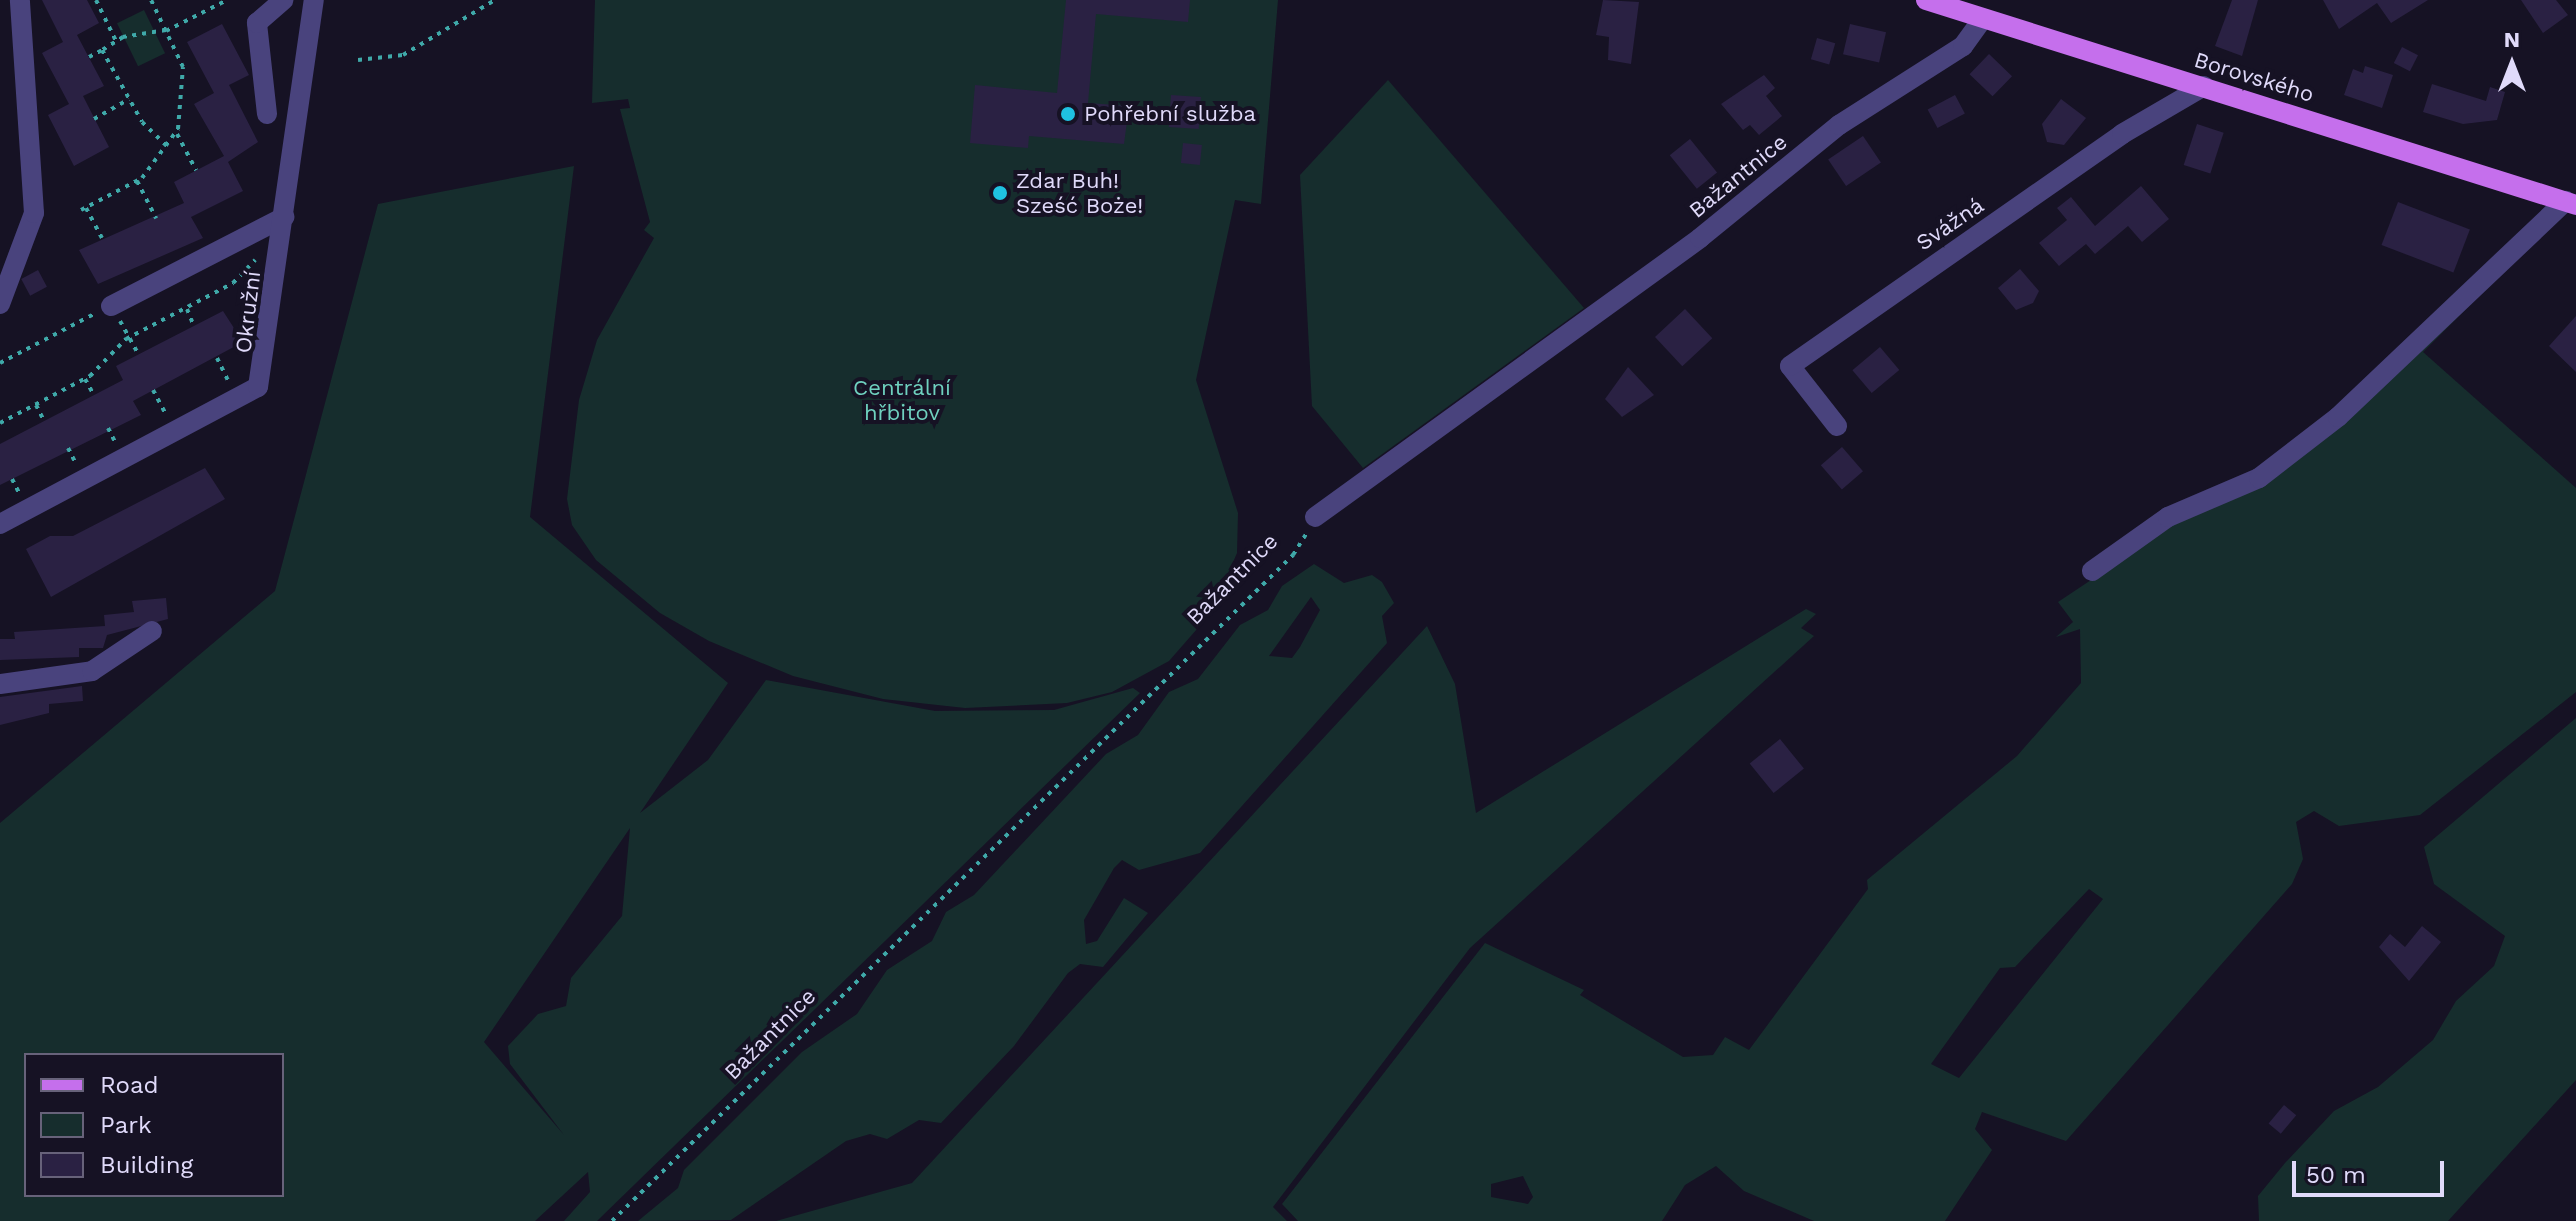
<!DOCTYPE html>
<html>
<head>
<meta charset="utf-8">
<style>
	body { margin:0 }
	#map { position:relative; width:2576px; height:1221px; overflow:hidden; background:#161224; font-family:"Work Sans",sans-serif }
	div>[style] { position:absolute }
	.green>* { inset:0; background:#162d2d; transform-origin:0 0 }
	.building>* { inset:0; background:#2a2143; transform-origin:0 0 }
	.path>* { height:4px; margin-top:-2px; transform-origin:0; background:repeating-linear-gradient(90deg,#3fa9a9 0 4px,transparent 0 10px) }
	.minor>* { height:20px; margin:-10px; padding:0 10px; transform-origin:10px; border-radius:10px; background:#49437d }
	.major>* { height:20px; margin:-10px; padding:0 10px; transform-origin:10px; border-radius:10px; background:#c56fec }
	.dots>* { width:22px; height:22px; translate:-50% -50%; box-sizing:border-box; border:4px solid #161224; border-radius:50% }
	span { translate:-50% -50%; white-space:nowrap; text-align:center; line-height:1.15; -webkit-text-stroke:8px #161224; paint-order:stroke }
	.street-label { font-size:22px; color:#e0dafa }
	.poi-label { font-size:22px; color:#e0dafa }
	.left { translate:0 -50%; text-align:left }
	.park-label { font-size:22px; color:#6fd1bf }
	.legend { position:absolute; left:24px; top:1053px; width:260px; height:144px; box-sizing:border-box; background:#161224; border:2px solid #67627a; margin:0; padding:10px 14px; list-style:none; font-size:24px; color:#e0dafa }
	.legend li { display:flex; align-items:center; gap:16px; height:40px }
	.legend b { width:40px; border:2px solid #67627a }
	.north { position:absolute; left:2472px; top:24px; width:80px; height:80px; -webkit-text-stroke:6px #161224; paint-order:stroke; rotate:0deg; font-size:22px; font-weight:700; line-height:32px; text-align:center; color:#e0dafa }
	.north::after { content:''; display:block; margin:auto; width:28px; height:36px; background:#e0dafa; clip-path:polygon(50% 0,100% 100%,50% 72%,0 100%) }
	.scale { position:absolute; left:2292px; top:1161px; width:152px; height:36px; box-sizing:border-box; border:4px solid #e0dafa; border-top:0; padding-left:10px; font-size:24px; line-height:28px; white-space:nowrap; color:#e0dafa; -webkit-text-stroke:6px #161224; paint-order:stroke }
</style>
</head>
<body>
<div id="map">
	<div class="green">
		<i style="clip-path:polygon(595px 0,1278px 0,1261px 204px,1235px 200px,1196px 380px,1238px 513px,1237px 553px,1211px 613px,1169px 661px,1112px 692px,1067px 703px,965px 708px,883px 699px,793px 676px,709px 641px,660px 613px,596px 560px,572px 525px,567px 499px,579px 400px,597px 340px,654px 238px,644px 230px,650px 222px,620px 109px,630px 108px,628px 99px,592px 103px)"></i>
		<i style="left:144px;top:10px;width:48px;height:30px;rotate:64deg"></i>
		<i style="clip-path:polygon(1388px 80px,1584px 308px,1363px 468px,1312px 406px,1300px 175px)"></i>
		<i style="clip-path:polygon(evenodd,574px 166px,530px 517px,728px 683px,640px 813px,708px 760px,766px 680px,935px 711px,1054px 710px,1133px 688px,1140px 693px,597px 1221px,564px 1221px,590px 1192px,588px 1172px,535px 1221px,0 1221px,0 823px,275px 591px,378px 204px,574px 166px,630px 828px,622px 916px,571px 978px,566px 1006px,538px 1014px,508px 1046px,510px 1064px,564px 1135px,484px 1042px,630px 828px,574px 166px,26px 1055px,282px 1055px,282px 1195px,26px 1195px,26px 1055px)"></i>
		<i style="clip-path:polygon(evenodd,2512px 263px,2423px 352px,2576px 488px,2576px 692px,2420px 815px,2339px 826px,2314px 811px,2296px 822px,2303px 859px,2292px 884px,2066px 1141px,1982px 1112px,1975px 1129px,1992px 1150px,1945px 1221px,1814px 1221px,1744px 1191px,1716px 1166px,1685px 1185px,1662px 1221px,1298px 1221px,1282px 1204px,1485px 943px,1584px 990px,1580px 995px,1683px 1057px,1713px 1055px,1725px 1037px,1749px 1050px,1868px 889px,1867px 880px,2017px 756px,2081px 683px,2080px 629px,2056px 637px,2073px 622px,2058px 602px,2190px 514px,2250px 492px,2512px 263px,2089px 889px,2103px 899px,1959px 1078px,1931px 1064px,2000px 968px,2015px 967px,2089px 889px,2512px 263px,1523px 1176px,1533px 1197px,1528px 1204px,1491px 1197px,1491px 1184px,1523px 1176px)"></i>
		<i style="clip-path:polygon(evenodd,1314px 564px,1344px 583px,1372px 575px,1382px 582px,1394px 603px,1382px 616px,1387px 643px,1200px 853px,1139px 870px,1122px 860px,1114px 868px,1084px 920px,1086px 944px,1097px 941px,1124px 898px,1148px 913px,1103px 967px,1080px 964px,1068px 973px,1014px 1046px,941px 1123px,919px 1120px,887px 1139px,870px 1134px,846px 1141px,731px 1220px,638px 1221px,678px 1188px,684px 1170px,802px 1052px,857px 1014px,887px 970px,932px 941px,946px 912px,974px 895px,1106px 754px,1138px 735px,1169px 692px,1198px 679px,1240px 625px,1268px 610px,1282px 586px,1314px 564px,1311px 597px,1320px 610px,1300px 647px,1292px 658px,1269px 656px,1311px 597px)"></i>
		<i style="clip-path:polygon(1806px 609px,1816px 614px,1801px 628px,1814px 636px,1470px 948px,1273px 1207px,1287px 1221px,776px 1221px,912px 1183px,1427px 626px,1455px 684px,1476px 813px)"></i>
		<i style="clip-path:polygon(2576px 718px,2576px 1080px,2448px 1221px,2259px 1221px,2258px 1196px,2285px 1163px,2334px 1111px,2378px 1087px,2433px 1040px,2456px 1001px,2494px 966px,2505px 936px,2434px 884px,2424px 847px)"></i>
	</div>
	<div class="building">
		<i style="clip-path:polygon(42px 0,87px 0,99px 23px,77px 35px,104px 86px,83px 96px,109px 147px,74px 166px,48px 115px,69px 104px,42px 53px,63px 42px)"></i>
		<i style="clip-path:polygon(1066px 0,1190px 0,1188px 22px,1096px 14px,1088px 103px,1129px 106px,1124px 144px,1029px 136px,1028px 148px,970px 143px,975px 85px,1057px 93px)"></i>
		<i style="clip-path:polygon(1603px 0,1639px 2px,1631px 64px,1608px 60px,1609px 37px,1596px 35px)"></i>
		<i style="clip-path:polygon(2232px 0,2258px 0,2242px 56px,2215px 46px)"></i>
		<i style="clip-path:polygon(2323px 0,2428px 0,2391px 23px,2377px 3px,2339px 29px)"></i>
		<i style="clip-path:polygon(2521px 0,2556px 0,2568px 15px,2543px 33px)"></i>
		<i style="clip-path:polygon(222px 24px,249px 75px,229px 85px,258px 142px,228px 162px,243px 191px,191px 217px,203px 238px,98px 284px,79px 250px,184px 203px,174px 182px,224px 156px,194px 104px,214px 93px,187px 42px)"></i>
		<i style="left:1850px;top:24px;width:37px;height:31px;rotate:13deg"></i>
		<i style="left:1817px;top:38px;width:19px;height:22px;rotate:16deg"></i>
		<i style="left:2402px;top:47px;width:18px;height:18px;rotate:27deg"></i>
		<i style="left:1989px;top:54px;width:32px;height:28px;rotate:44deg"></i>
		<i style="clip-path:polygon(2365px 66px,2393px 75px,2382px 108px,2344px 95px,2353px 69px,2363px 73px)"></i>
		<i style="clip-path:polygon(1764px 75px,1775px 88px,1766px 96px,1782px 116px,1759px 135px,1750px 125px,1743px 130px,1721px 104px)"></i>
		<i style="clip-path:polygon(2432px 84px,2486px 101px,2490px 87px,2505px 92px,2497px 120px,2463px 124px,2423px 112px)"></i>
		<i style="left:1171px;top:95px;width:30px;height:32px;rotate:4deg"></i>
		<i style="left:1955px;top:95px;width:21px;height:31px;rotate:62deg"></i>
		<i style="clip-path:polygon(2061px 99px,2086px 118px,2064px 145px,2047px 142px,2042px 124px)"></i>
		<i style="left:2197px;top:124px;width:28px;height:43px;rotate:18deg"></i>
		<i style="left:1863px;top:136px;width:32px;height:42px;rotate:56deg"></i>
		<i style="left:1690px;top:139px;width:43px;height:26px;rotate:51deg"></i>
		<i style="left:1183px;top:143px;width:19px;height:20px;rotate:6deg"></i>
		<i style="clip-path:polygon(2141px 186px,2169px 219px,2142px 242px,2128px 226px,2095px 254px,2086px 244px,2059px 266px,2039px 243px,2067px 220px,2057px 208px,2071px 197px,2095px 226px)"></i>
		<i style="left:2398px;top:202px;width:77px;height:46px;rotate:21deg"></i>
		<i style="clip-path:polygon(2020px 269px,2039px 291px,2033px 303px,2016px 310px,1998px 288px)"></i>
		<i style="left:38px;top:270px;width:19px;height:19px;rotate:62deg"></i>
		<i style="left:1685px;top:309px;width:40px;height:41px;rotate:47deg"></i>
		<i style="clip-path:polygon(223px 311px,243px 342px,133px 401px,141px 415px,0 485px,0 444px,123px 380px,116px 366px)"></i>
		<i style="clip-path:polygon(2576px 316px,2576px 372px,2549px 346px)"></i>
		<i style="left:1880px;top:347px;width:30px;height:36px;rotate:50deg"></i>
		<i style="clip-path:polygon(1628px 367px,1654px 395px,1622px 417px,1605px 399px)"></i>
		<i style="left:1842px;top:447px;width:32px;height:28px;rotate:49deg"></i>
		<i style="clip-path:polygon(205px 468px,225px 499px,51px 597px,26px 549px,50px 536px,73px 536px)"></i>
		<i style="clip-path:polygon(166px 598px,168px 619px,107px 635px,103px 648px,79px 648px,79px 657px,0 660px,0 639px,15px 639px,14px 632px,105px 626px,104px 615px,134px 612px,132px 601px)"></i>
		<i style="clip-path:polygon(82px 686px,83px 701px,49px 704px,49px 713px,0 725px,0 697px)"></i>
		<i style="left:1780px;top:739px;width:38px;height:39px;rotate:51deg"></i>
		<i style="clip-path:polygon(2422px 926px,2441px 942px,2409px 981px,2379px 947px,2390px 934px,2405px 947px)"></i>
		<i style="left:2284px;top:1105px;width:16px;height:24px;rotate:40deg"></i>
	</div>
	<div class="path">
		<i style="left:96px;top:0;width:46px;rotate:64deg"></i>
		<i style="left:166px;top:30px;width:44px;rotate:170.8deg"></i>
		<i style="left:123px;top:37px;width:25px;rotate:148deg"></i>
		<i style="left:102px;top:50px;width:82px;rotate:60.9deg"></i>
		<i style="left:142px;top:122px;width:36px;rotate:44deg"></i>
		<i style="left:166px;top:31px;width:68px;rotate:-26.9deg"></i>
		<i style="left:89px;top:57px;width:15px;rotate:-28deg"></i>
		<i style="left:358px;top:60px;width:45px;rotate:-6.3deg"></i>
		<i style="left:403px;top:55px;width:107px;rotate:-30.9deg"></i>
		<i style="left:94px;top:119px;width:40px;rotate:-29.7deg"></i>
		<i style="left:177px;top:134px;width:41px;rotate:62.2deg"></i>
		<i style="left:137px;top:181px;width:42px;rotate:62.8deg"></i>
		<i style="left:86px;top:208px;width:34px;rotate:62deg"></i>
		<i style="left:81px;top:210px;width:69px;rotate:-27.7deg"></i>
		<i style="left:142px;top:178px;width:61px;rotate:-53.7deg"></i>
		<i style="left:178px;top:129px;width:62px;rotate:-85.4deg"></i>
		<i style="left:183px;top:67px;width:74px;rotate:-115.5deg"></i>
		<i style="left:187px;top:309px;width:18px;rotate:68deg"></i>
		<i style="left:120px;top:321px;width:38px;rotate:61deg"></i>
		<i style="left:217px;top:358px;width:25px;rotate:64deg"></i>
		<i style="left:0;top:363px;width:106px;rotate:-27.5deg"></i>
		<i style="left:85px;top:379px;width:18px;rotate:61deg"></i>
		<i style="left:153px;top:390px;width:26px;rotate:62deg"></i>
		<i style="left:36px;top:405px;width:18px;rotate:63deg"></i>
		<i style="left:0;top:423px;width:102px;rotate:-27.6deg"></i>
		<i style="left:90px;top:376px;width:52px;rotate:-45.8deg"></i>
		<i style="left:126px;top:339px;width:121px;rotate:-27.6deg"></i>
		<i style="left:233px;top:283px;width:32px;rotate:-46deg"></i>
		<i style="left:108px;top:428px;width:18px;rotate:63deg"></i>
		<i style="left:68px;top:448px;width:18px;rotate:63deg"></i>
		<i style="left:12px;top:479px;width:16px;rotate:63deg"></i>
		<i style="left:612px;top:1221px;width:953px;rotate:-44.36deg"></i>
		<i style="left:1293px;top:555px;width:25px;rotate:-58deg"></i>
	</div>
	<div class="minor">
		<i style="left:267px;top:114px;width:92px;rotate:-96.3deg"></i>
		<i style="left:257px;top:23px;width:35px;rotate:-41deg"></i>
		<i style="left:0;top:304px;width:97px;rotate:-69.5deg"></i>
		<i style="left:34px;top:213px;width:213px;rotate:-93.8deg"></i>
		<i style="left:111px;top:306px;width:195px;rotate:-27.2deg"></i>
		<i style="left:1837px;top:426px;width:76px;rotate:-128.1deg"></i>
		<i style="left:1790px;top:366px;width:405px;rotate:-34.9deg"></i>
		<i style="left:2122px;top:134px;width:95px;rotate:-30.3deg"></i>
		<i style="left:1315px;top:517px;width:475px;rotate:-35.9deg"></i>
		<i style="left:1700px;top:238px;width:179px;rotate:-39.1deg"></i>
		<i style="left:1839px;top:125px;width:147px;rotate:-32.5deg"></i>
		<i style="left:1963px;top:46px;width:34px;rotate:-54deg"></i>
		<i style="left:0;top:524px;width:292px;rotate:-28deg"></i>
		<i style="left:258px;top:387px;width:391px;rotate:-81.8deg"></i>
		<i style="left:2092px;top:571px;width:93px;rotate:-35.4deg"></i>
		<i style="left:2168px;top:517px;width:99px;rotate:-23.2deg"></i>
		<i style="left:2259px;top:478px;width:100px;rotate:-37.7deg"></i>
		<i style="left:2338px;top:417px;width:314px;rotate:-43.5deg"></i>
		<i style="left:0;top:684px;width:93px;rotate:-8deg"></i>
		<i style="left:92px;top:671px;width:72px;rotate:-33.7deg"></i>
	</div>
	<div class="major">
		<i style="left:1926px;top:0;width:682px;rotate:17.5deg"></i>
	</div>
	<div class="dots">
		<i style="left:1068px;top:114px;background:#1fc2e1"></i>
		<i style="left:1000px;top:193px;background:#1fc2e1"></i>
	</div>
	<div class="street-label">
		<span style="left:2254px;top:77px;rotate:17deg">Borovského</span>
		<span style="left:1738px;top:176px;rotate:-39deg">Bažantnice</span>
		<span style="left:1950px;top:224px;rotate:-34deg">Svážná</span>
		<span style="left:248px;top:312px;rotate:-83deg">Okružní</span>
		<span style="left:1232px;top:579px;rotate:-45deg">Bažantnice</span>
		<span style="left:770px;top:1034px;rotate:-45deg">Bažantnice</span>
	</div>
	<div class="poi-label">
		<span class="left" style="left:1084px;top:114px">Pohřební služba</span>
		<span class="left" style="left:1016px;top:193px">Zdar Buh!<br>Sześć Boże!</span>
	</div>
	<div class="park-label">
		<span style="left:902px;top:400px">Centrální<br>hřbitov</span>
	</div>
	<ul class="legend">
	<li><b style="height:10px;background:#c56fec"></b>Road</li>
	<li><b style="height:22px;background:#162d2d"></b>Park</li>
	<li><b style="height:22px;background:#2a2143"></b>Building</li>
	</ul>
	<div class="north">N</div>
	<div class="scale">50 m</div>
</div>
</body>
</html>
